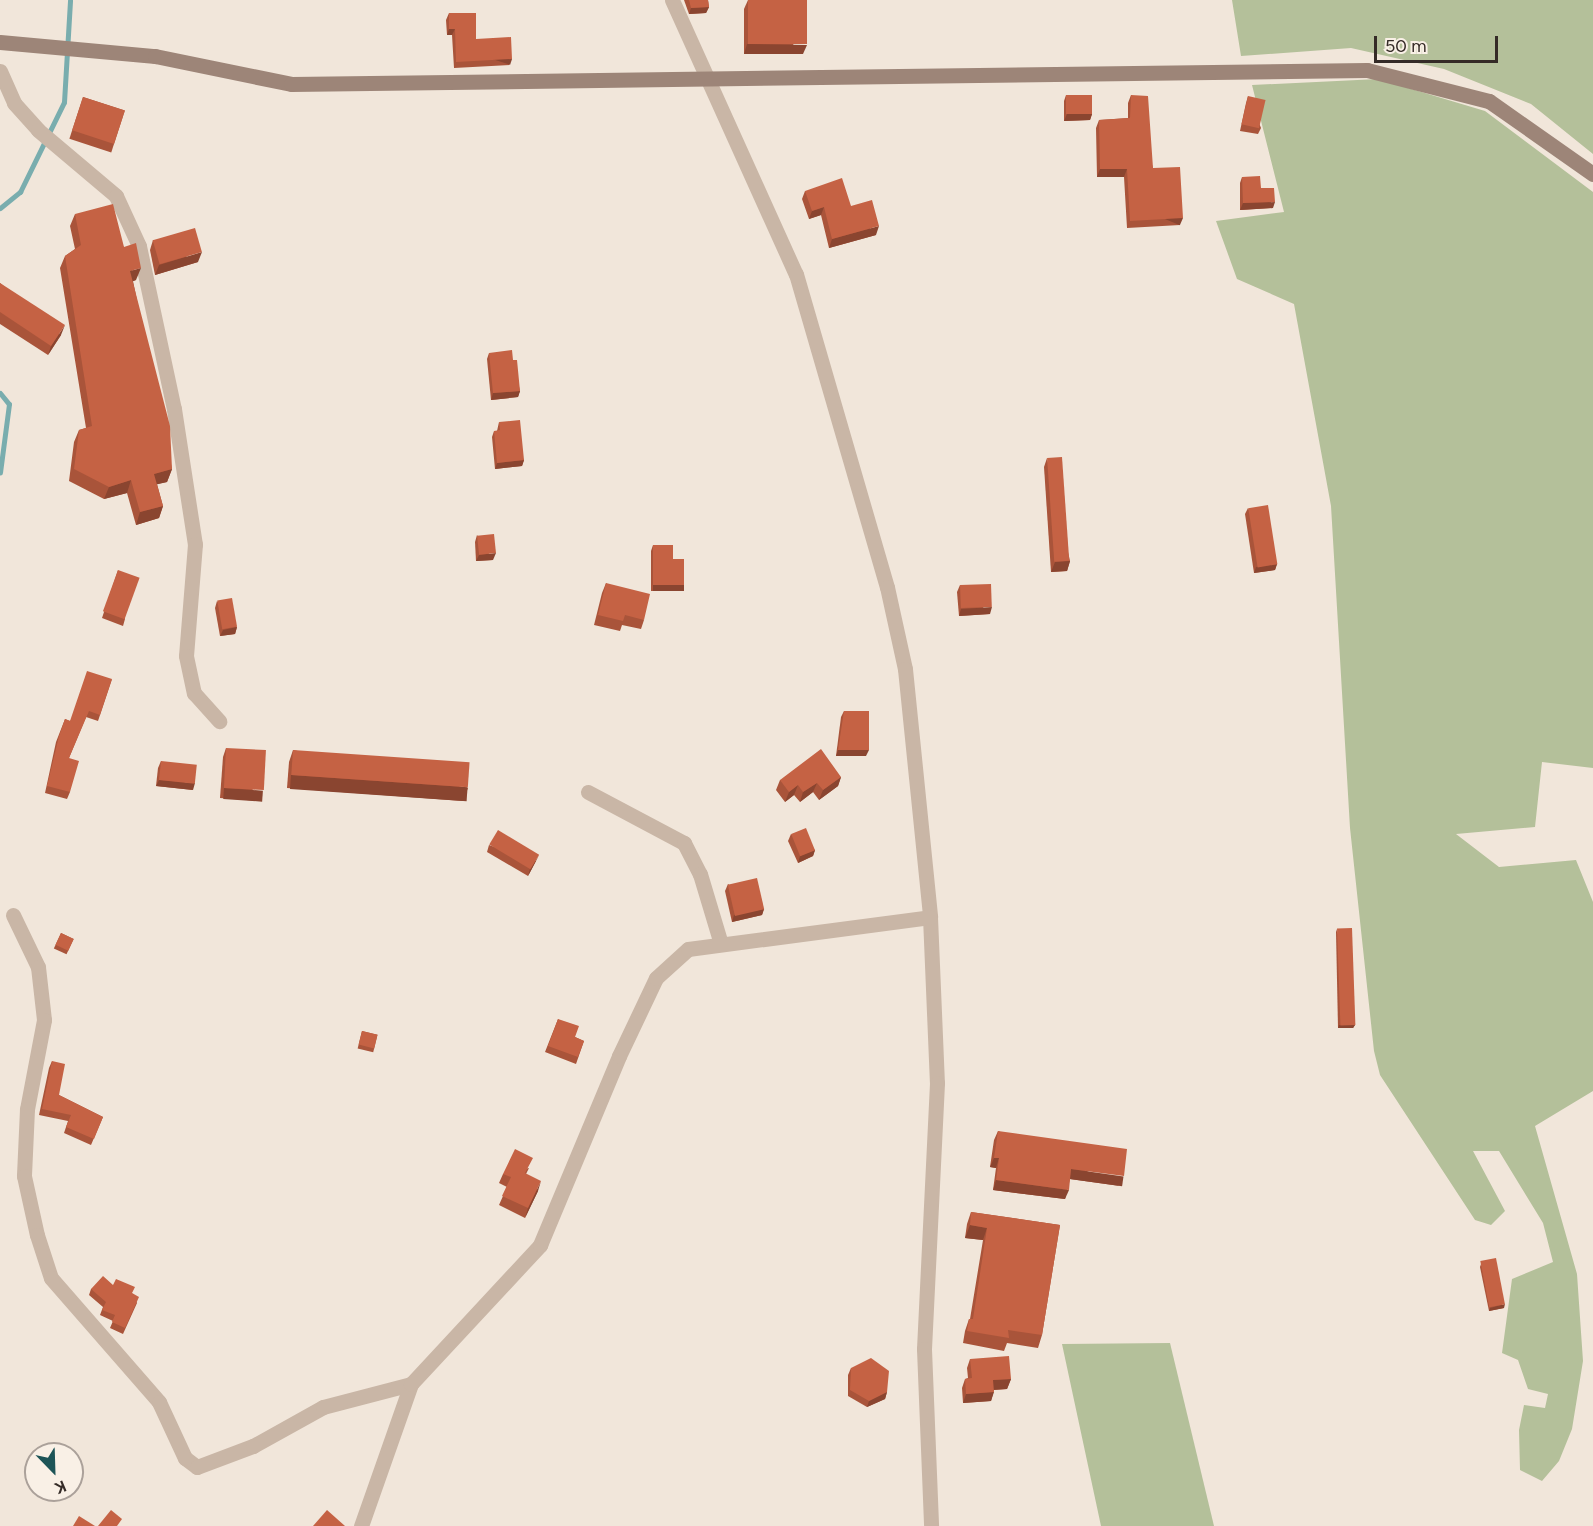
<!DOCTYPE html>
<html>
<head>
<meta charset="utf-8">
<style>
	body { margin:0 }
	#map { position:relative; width:1593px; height:1526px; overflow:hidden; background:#f1e6da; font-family:Figtree,sans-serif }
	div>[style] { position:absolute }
	.green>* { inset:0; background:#b4c09a }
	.stream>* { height:5px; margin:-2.5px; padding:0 2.5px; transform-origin:2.5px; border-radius:2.5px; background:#79adae }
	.street>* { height:15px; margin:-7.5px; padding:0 7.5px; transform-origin:7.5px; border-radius:7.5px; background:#c9b6a6 }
	.secondary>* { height:15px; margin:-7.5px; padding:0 7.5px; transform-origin:7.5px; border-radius:7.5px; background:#9d8578 }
	.wall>* { inset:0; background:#a9543a; transform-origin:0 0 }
	.shaded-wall>* { inset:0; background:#8a4530; transform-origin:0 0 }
	.building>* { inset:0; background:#c56244; transform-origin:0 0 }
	span { translate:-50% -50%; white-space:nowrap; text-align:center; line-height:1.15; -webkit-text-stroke:6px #f9f0e6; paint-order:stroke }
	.north { position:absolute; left:24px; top:1442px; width:60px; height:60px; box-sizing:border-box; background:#f9f0e6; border:2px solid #aba19a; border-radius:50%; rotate:157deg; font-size:16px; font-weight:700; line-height:24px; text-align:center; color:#352b27 }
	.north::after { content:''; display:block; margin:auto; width:21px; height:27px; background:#1d5457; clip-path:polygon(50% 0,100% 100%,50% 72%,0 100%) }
	.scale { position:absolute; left:1374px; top:36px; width:124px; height:27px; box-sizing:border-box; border:3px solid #352b27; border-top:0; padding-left:8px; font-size:18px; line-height:21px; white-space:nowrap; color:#352b27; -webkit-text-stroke:4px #f9f0e6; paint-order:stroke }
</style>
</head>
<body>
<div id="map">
	<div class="green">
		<i style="clip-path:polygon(1232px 0,1593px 0,1593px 154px,1531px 104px,1444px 69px,1351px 48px,1241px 56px)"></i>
		<i style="clip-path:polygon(1378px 79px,1485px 111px,1593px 192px,1593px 768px,1542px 762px,1535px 827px,1456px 834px,1499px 867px,1576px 860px,1593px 902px,1593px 1091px,1535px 1126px,1577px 1274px,1583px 1361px,1572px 1429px,1559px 1461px,1542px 1481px,1520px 1470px,1519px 1430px,1524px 1405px,1545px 1408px,1548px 1394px,1528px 1389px,1518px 1360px,1502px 1353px,1512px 1279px,1553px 1262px,1543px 1223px,1499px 1151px,1473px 1151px,1505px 1211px,1491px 1225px,1475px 1220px,1380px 1075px,1374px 1051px,1350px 828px,1331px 506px,1294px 304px,1237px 279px,1216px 221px,1284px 212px,1252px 85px)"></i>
		<i style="clip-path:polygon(1170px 1343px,1214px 1526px,1101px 1526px,1062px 1344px)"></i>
	</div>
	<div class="stream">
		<i style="left:0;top:208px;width:26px;rotate:-39deg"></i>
		<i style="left:20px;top:192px;width:100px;rotate:-63.9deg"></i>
		<i style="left:64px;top:102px;width:102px;rotate:-86.6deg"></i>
		<i style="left:0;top:393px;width:14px;rotate:51deg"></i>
		<i style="left:9px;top:404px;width:69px;rotate:97.5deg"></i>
	</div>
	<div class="street">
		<i style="left:672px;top:0;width:301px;rotate:65.7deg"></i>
		<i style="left:796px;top:274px;width:326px;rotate:73.8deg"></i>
		<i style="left:887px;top:587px;width:84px;rotate:77.6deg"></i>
		<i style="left:905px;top:669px;width:249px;rotate:84.2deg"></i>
		<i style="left:930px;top:917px;width:166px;rotate:87.6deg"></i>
		<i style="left:937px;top:1083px;width:266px;rotate:92.8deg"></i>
		<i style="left:924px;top:1349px;width:177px;rotate:87.7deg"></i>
		<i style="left:0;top:71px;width:35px;rotate:66deg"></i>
		<i style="left:14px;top:103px;width:36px;rotate:48deg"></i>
		<i style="left:38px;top:130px;width:102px;rotate:40.2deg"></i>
		<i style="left:116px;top:196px;width:55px;rotate:65.3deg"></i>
		<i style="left:139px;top:246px;width:167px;rotate:77.9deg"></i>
		<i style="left:174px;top:409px;width:137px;rotate:81.2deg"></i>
		<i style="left:195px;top:544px;width:112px;rotate:94.6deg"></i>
		<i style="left:186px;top:656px;width:38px;rotate:78deg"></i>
		<i style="left:194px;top:693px;width:38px;rotate:48deg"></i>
		<i style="left:588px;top:792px;width:109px;rotate:28deg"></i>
		<i style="left:684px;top:843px;width:35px;rotate:63deg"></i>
		<i style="left:700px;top:874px;width:73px;rotate:73.3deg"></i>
		<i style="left:13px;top:915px;width:58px;rotate:64.3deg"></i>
		<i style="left:38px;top:967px;width:53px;rotate:83.5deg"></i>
		<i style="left:44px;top:1020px;width:91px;rotate:100.8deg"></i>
		<i style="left:27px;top:1109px;width:67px;rotate:92.6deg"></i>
		<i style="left:24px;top:1176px;width:60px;rotate:77.6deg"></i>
		<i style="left:37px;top:1235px;width:45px;rotate:72deg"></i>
		<i style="left:51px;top:1278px;width:164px;rotate:48.9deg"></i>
		<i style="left:159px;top:1402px;width:62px;rotate:65.1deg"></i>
		<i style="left:185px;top:1458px;width:15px;rotate:37deg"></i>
		<i style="left:197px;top:1467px;width:60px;rotate:-20.6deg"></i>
		<i style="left:253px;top:1446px;width:80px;rotate:-29.1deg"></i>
		<i style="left:323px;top:1407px;width:91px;rotate:-14.6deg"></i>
		<i style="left:361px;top:1526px;width:151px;rotate:-70.6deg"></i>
		<i style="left:411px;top:1384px;width:190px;rotate:-47.1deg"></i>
		<i style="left:540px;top:1245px;width:205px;rotate:-67.3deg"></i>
		<i style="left:619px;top:1056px;width:86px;rotate:-64.6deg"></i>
		<i style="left:656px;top:978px;width:43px;rotate:-42.2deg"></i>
		<i style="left:688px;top:949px;width:244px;rotate:-7.5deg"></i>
	</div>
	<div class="secondary">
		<i style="left:0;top:42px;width:156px;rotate:5.2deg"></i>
		<i style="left:155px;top:56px;width:139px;rotate:11.6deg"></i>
		<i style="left:291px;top:84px;width:1076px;rotate:-0.75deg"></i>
		<i style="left:1367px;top:70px;width:126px;rotate:14.3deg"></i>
		<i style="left:1489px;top:101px;width:127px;rotate:35.1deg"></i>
	</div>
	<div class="wall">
		<i style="clip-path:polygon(684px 0,708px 0,709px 7px,706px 13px,689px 14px)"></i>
		<i style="clip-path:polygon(748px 0,803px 54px,744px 54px,744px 9px)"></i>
		<i style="clip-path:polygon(449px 13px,476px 39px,510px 65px,454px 68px,452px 35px,447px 35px,446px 20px)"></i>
		<i style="clip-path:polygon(1066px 95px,1092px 114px,1090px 120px,1064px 121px,1064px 101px)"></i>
		<i style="clip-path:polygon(1131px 95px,1153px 168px,1180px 225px,1127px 228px,1124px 177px,1097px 177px,1096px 128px,1099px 120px,1128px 118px,1128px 103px)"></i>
		<i style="clip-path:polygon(1248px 96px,1261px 128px,1258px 134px,1240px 131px,1246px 103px)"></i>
		<i style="left:83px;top:97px;width:44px;height:44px;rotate:18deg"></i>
		<i style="clip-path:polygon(1242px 177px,1261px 188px,1273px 208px,1240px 210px,1240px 183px)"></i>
		<i style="clip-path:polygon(805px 191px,851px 206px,876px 235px,829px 248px,821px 215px,809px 219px,802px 199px)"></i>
		<i style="clip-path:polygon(75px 214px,124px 247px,136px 280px,133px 281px,172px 469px,167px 482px,157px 484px,163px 506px,159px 518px,136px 525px,127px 493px,104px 499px,69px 481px,74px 442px,79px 430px,86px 428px,60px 268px,65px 256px,75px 249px,70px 226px)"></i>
		<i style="clip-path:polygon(153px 240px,198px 262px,155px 275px,150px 250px)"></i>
		<i style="clip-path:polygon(0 283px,61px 335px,48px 355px,0 324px)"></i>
		<i style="clip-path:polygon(489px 353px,513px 360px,520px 391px,518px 397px,491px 400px,487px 359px)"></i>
		<i style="clip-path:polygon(499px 422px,524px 460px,522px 466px,495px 469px,492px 437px,494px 431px,497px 431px)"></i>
		<i style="clip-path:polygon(1047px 458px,1070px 561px,1067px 571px,1051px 572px,1044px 467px)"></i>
		<i style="clip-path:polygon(1248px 508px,1277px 564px,1275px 570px,1254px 573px,1245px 514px)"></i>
		<i style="clip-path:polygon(477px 535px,493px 560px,476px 561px,475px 542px)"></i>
		<i style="clip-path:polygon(653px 545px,673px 559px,682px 591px,651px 591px,651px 551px)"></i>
		<i style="clip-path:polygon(118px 570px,125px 619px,123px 626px,102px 618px)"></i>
		<i style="clip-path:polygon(606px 583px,644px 620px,641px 629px,622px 625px,620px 631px,594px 625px,602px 593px)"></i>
		<i style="clip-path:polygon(960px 585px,990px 614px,959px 616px,957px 592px)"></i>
		<i style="clip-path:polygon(217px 601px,237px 627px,235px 634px,220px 636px,215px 608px)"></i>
		<i style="clip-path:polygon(112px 679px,98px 721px,86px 717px,69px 758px,70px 792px,67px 799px,45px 793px,56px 742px,65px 719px,70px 721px)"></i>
		<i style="clip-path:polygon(844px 711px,866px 756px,836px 756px,841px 717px)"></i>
		<i style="clip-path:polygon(226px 748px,260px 801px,220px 798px,223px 757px)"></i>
		<i style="clip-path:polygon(293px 750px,468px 788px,463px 801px,287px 788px,289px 762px)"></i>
		<i style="clip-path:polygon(161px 761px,193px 790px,156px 786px,158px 768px)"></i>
		<i style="clip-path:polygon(841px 777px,838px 786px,819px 800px,813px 792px,800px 802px,794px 795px,785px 802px,776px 790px,780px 780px)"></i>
		<i style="clip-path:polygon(791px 834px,815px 850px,813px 856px,798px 863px,788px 841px)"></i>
		<i style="clip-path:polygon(489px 845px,536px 861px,528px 876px,487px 852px)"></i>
		<i style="clip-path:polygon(728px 884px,764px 909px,762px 915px,732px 922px,725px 891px)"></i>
		<i style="clip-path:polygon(1337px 929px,1355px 1025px,1353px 1028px,1338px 1028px,1336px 932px)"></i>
		<i style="left:61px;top:933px;width:14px;height:17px;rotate:25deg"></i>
		<i style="clip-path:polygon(558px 1019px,575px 1037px,584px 1041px,576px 1064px,545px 1052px)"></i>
		<i style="left:362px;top:1031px;width:16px;height:18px;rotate:14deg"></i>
		<i style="clip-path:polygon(52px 1061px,59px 1095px,103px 1117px,91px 1145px,64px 1133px,68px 1121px,39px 1115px,49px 1068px)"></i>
		<i style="clip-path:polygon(998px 1131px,1120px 1186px,1070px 1179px,1065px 1199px,993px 1190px,996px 1168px,990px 1167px,994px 1140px)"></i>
		<i style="clip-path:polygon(529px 1168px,526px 1174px,538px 1191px,525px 1218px,499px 1205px,507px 1187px,499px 1183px,503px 1174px)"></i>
		<i style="clip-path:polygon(971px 1212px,1060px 1225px,1042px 1335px,1038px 1348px,1007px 1343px,1004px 1351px,963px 1343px,965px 1331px,969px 1319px,970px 1319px,983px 1240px,965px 1238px,967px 1224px)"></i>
		<i style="clip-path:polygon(1481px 1264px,1504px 1308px,1489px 1311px,1480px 1267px)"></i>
		<i style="clip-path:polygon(113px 1285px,133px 1294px,137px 1303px,123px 1334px,110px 1328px,113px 1321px,100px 1315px,103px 1307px,89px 1295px,91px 1289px)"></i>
		<i style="clip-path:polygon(970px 1359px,1011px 1379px,1007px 1389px,994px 1390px,991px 1401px,963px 1403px,962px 1388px,965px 1379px,968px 1378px,967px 1368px)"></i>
		<i style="clip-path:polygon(851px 1368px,887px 1392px,885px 1399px,867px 1407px,848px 1396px,848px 1375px)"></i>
	</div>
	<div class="shaded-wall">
		<i style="clip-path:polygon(709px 7px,706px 13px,689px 14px,691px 8px)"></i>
		<i style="clip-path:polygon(449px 29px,455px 29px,452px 35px,447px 35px)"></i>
		<i style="clip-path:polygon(747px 44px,807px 45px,803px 54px,744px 54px)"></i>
		<i style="left:512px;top:59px;width:6px;height:56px;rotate:108deg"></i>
		<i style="clip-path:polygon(1067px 114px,1092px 114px,1090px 120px,1064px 121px)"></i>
		<i style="clip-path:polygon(1100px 169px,1127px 169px,1124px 177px,1097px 177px)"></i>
		<i style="clip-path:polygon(1275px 202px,1273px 208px,1240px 210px,1243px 203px)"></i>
		<i style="clip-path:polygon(824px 207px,821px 215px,809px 219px,812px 211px)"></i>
		<i style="left:1183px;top:218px;width:8px;height:53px;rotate:113deg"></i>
		<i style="clip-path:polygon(879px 226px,876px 235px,829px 248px,832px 239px)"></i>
		<i style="clip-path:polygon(202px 252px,198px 262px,155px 275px,159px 265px)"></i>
		<i style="clip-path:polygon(141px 268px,136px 280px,126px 284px,130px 271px)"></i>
		<i style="clip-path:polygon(65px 325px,61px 335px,48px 355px,51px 346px)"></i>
		<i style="clip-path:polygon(520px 391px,518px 397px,491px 400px,493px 393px)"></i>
		<i style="clip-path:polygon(524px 460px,522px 466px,495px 469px,497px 463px)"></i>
		<i style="clip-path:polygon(172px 469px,167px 482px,150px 486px,154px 474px)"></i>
		<i style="clip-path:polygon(131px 480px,127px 493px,104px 499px,109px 487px)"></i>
		<i style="clip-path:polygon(163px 506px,159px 518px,136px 525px,140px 512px)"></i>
		<i style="clip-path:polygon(496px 553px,493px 560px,476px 561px,479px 555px)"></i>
		<i style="clip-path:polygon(1070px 561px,1067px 571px,1051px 572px,1055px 562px)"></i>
		<i style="clip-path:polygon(1277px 564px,1275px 570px,1254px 573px,1256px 567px)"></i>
		<i style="left:653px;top:585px;width:31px;height:6px"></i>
		<i style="clip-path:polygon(992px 607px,990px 614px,959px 616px,961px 609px)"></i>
		<i style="clip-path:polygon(237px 627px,235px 634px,220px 636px,223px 630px)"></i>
		<i style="clip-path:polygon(838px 750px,869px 750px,866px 756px,836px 756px)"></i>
		<i style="left:291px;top:775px;width:177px;height:14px;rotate:4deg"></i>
		<i style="clip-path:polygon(841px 777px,838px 786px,819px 800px,823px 790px)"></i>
		<i style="clip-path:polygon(159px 780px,195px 783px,193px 790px,156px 786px)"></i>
		<i style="clip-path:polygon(817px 783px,813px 792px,800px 802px,803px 792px)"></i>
		<i style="clip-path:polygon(798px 785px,794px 795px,785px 802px,789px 792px)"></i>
		<i style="left:224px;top:788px;width:39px;height:11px;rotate:4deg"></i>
		<i style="clip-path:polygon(815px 850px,813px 856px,798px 863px,800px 856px)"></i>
		<i style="clip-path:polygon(539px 855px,536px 861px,528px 876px,530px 869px)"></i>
		<i style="clip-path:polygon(764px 909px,762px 915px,732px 922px,734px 915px)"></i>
		<i style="clip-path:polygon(1339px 1025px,1355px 1025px,1353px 1028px,1338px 1028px)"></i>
		<i style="clip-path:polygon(994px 1158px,999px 1158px,996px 1168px,990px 1167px)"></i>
		<i style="left:1071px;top:1169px;width:53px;height:10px;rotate:8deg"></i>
		<i style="clip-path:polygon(996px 1180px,1069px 1190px,1065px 1199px,993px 1190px)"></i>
		<i style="clip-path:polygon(541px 1181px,538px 1191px,525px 1218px,528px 1208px)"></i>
		<i style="clip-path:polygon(970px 1225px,987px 1228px,983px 1240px,965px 1238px)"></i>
		<i style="clip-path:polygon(1505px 1304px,1504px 1308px,1489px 1311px,1490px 1308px)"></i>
		<i style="clip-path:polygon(1011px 1379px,1007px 1389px,990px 1390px,993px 1380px)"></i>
		<i style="clip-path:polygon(887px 1392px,885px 1399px,867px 1407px,869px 1401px)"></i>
		<i style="clip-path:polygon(994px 1392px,991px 1401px,963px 1403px,966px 1394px)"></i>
	</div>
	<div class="building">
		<i style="clip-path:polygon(689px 0,708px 0,709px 7px,691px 8px)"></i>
		<i style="left:748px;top:0;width:59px;height:44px"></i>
		<i style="clip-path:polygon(449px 13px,476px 13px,476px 39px,511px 37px,512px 59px,456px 62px,455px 29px,449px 29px)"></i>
		<i style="left:1066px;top:95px;width:26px;height:19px"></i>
		<i style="clip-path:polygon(1131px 95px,1148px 96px,1153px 168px,1180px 167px,1183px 218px,1130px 221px,1127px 169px,1100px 169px,1099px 120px,1130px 118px)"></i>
		<i style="left:1248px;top:96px;width:18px;height:29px;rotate:13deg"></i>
		<i style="left:83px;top:97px;width:44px;height:35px;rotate:18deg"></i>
		<i style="clip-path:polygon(1260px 176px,1261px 188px,1274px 188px,1275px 202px,1243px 203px,1242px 177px)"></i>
		<i style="clip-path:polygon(842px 178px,851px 206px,872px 200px,879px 226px,832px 239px,824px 207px,812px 211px,805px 191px)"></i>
		<i style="clip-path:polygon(113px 204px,124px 247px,136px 243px,141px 268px,130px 271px,170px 426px,172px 469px,154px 474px,163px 506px,140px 512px,131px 480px,109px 487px,74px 469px,79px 430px,92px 426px,65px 256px,81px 245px,75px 214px)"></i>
		<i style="left:195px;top:228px;width:25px;height:44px;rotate:74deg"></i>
		<i style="clip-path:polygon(0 283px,65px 325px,51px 346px,0 312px)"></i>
		<i style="clip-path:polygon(512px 350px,513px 360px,517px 360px,520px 391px,493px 393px,489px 353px)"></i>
		<i style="clip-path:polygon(520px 420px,524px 460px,497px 463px,494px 431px,500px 430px,499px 422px)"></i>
		<i style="left:1062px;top:457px;width:104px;height:15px;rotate:86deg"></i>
		<i style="left:1268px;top:505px;width:60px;height:20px;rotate:81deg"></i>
		<i style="left:494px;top:534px;width:19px;height:17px;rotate:84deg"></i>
		<i style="clip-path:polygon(653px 545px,673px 545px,673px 559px,684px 559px,684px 585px,653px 585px)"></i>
		<i style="left:118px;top:570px;width:23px;height:44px;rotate:20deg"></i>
		<i style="clip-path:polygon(606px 583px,650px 594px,644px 620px,625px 615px,623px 621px,598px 615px)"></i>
		<i style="left:991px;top:584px;width:23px;height:31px;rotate:88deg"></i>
		<i style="left:232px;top:598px;width:29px;height:15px;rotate:80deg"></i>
		<i style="clip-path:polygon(87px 671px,112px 679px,100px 715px,89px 711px,69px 758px,79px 761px,70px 792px,47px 786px,59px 736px,65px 719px,70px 721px)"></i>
		<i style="clip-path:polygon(844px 711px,869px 711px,869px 750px,838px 750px)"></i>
		<i style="left:226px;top:748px;width:40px;height:40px;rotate:3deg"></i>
		<i style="clip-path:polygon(821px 749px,841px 777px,823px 790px,817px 783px,803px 792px,798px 785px,789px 792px,780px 780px)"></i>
		<i style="left:293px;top:750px;width:177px;height:25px;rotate:4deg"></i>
		<i style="left:161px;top:761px;width:36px;height:19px;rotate:6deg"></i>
		<i style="left:806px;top:828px;width:24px;height:16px;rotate:68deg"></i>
		<i style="left:498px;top:830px;width:48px;height:17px;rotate:31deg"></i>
		<i style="left:757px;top:878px;width:32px;height:30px;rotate:77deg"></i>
		<i style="left:1352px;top:928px;width:97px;height:15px;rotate:88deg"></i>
		<i style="left:61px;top:933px;width:14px;height:13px;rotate:25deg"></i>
		<i style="clip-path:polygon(558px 1019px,579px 1026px,575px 1037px,584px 1041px,578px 1057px,548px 1046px)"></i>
		<i style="left:362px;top:1031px;width:16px;height:14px;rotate:14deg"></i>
		<i style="clip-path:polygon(52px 1061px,65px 1064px,59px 1095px,103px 1117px,94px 1139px,66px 1127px,71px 1115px,42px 1109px)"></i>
		<i style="clip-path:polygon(998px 1131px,1127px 1149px,1124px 1176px,1071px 1169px,1069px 1190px,996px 1180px,999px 1158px,994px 1158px)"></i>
		<i style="clip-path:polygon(515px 1149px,533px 1158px,525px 1173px,541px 1181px,528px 1208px,502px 1196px,511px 1177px,503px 1174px)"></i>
		<i style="clip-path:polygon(971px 1212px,1060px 1225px,1042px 1335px,1008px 1330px,1009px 1338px,967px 1331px,969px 1319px,973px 1319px,987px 1228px,970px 1225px)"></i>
		<i style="left:1496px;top:1258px;width:47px;height:16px;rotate:79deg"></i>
		<i style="clip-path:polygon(103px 1276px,113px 1285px,116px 1279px,135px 1287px,132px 1293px,139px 1297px,125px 1328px,112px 1322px,115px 1315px,102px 1310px,106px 1302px,91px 1289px)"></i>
		<i style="clip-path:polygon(1009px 1356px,1011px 1379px,993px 1380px,994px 1392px,966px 1394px,965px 1379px,972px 1378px,970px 1359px)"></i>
		<i style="clip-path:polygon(871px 1358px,889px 1371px,887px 1392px,869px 1401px,850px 1390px,851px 1368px)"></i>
		<i style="clip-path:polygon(111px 1510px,122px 1519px,117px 1526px,98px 1526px)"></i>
		<i style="clip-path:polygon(327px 1510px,345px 1526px,313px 1526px)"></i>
		<i style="clip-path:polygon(79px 1516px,95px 1526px,73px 1526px)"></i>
	</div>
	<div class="north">K</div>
	<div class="scale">50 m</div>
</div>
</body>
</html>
